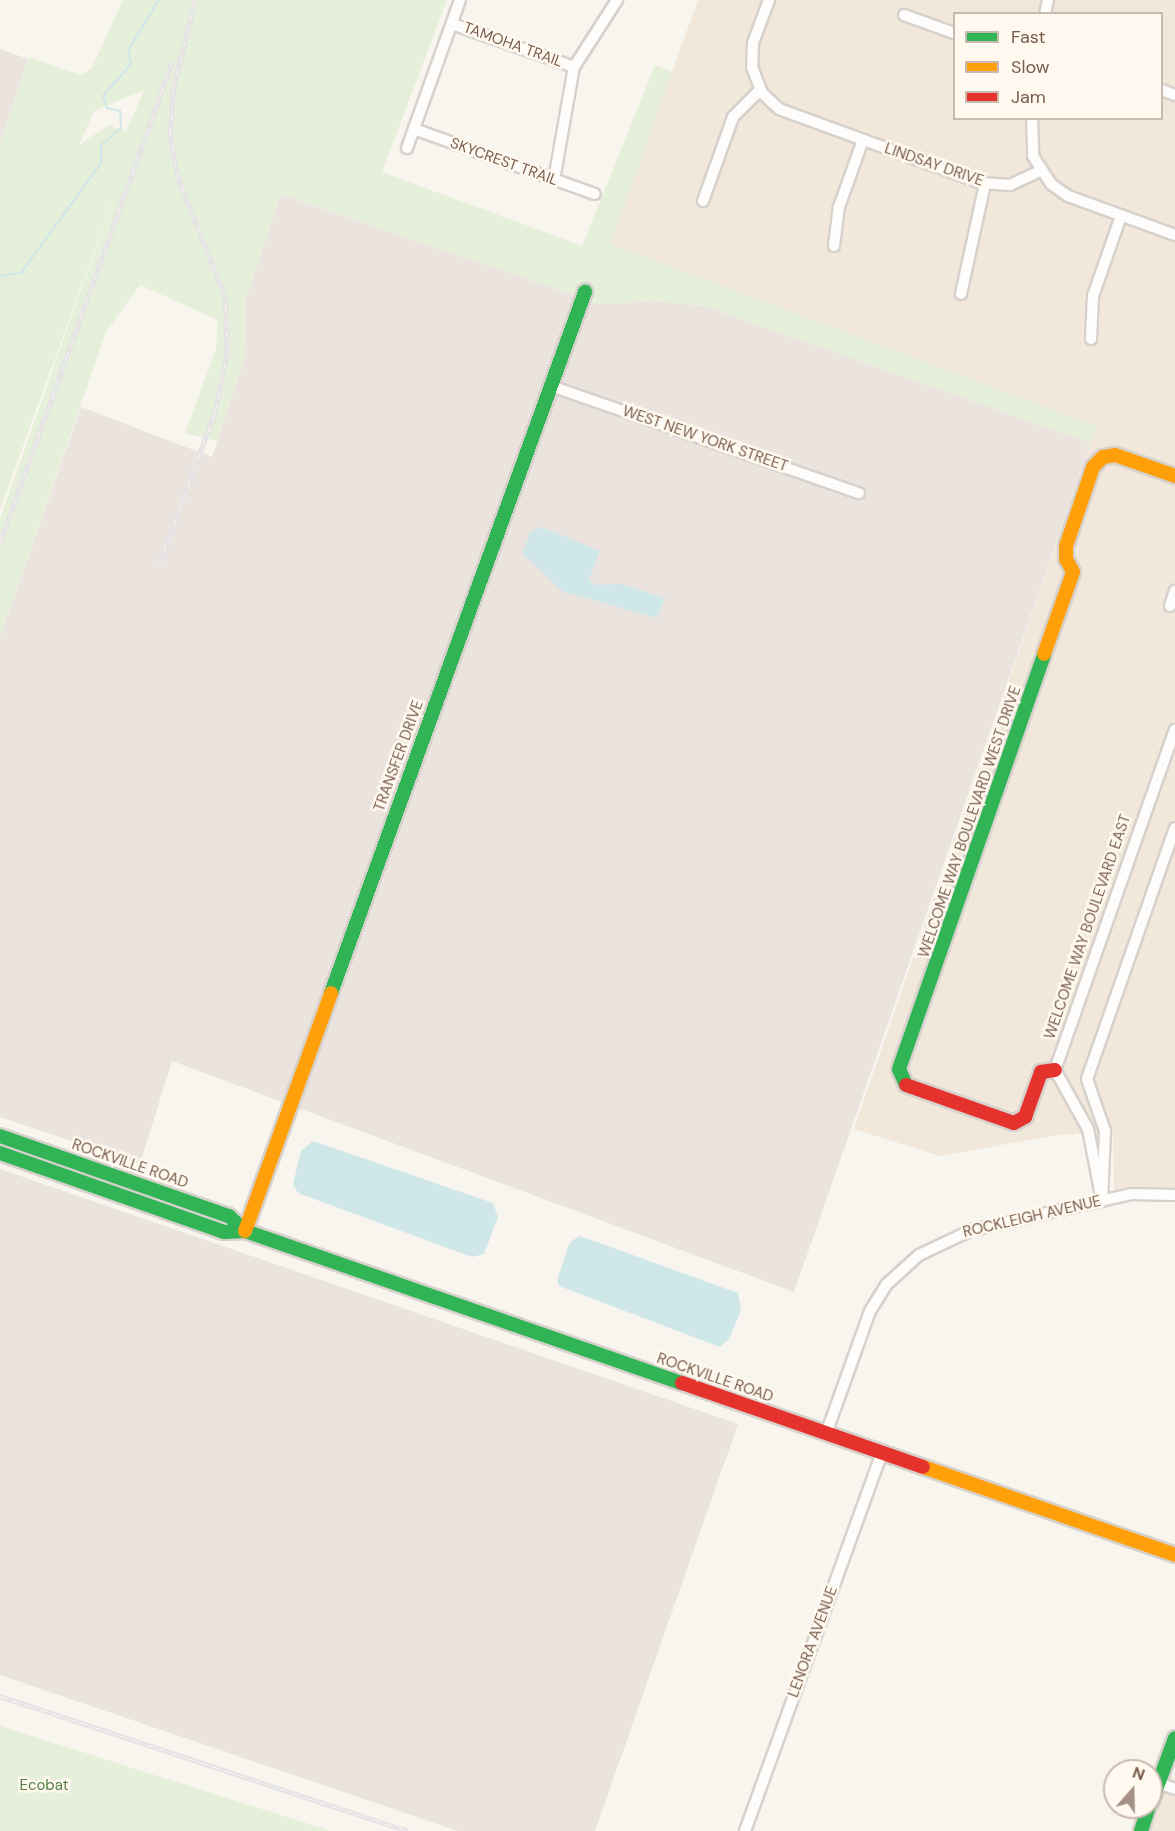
<!DOCTYPE html>
<html>
<head>
<meta charset="utf-8">
<style>
	body { margin:0 }
	#map { position:relative; width:1175px; height:1831px; overflow:hidden; background:#f8f4ee; font-family:"DM Sans",sans-serif }
	div>[style] { position:absolute }
	.residential>* { inset:0; background:#f1e7db }
	.industrial>* { inset:0; background:#ebe4de }
	.green>* { inset:0; background:#e5efd9 }
	.water>* { inset:0; background:#cfe7e9 }
	.stream>* { height:2px; margin:-1px; padding:0 1px; transform-origin:1px; border-radius:1px; background:#cfe7e9 }
	.roads { filter:drop-shadow(2px 0 #d7d1cc) drop-shadow(-2px 0 #d7d1cc) drop-shadow(0 2px #d7d1cc) drop-shadow(0 -2px #d7d1cc) }
	.street>* { height:10px; margin:-5px; padding:0 5px; transform-origin:5px; border-radius:5px; background:#fefdfc }
	.fast>* { height:14px; margin:-7px; padding:0 7px; transform-origin:7px; border-radius:7px; background:#30b455 }
	.slow>* { height:14px; margin:-7px; padding:0 7px; transform-origin:7px; border-radius:7px; background:#ff9f0a }
	.jam>* { height:14px; margin:-7px; padding:0 7px; transform-origin:7px; border-radius:7px; background:#e5322d }
	.rail>* { height:4.5px; margin-top:-2.25px; transform-origin:0; background:repeating-linear-gradient(90deg,#fff9f0 0 7px,#e5e3e6 0 14px); box-sizing:border-box; border-block:2px solid #e5e3e6 }
	span { translate:-50% -50%; white-space:nowrap; text-align:center; line-height:1.15; -webkit-text-stroke:5px #fff9f0; paint-order:stroke }
	.street-label { font-size:15px; color:#785c4c }
	.park-label { font-size:15px; color:#547e43 }
	.legend { position:absolute; left:953px; top:12px; width:210px; height:108px; box-sizing:border-box; background:#fff9f0; border:2px solid #c9baae; margin:0; padding:8px 10px; list-style:none; font-size:18px; color:#785c4c }
	.legend li { display:flex; align-items:center; gap:12px; height:30px }
	.legend b { width:30px; border:2px solid #c9baae }
	.north { position:absolute; left:1103px; top:1759px; width:60px; height:60px; box-sizing:border-box; background:#fff9f0; border:2px solid #c9baae; border-radius:50%; rotate:20deg; font-size:16px; font-weight:700; line-height:24px; text-align:center; color:#785c4c }
	.north::after { content:''; display:block; margin:auto; width:21px; height:27px; background:#a59185; clip-path:polygon(50% 0,100% 100%,50% 72%,0 100%) }
</style>
</head>
<body>
<div id="map">
	<div class="residential">
		<i style="clip-path:polygon(evenodd,698px 0,1175px 0,1175px 1190px,1114px 1192px,1113px 1133px,1063px 1134px,940px 1156px,854px 1129px,1097px 426px,610px 244px,698px 0,954px 14px,1162px 14px,1162px 118px,954px 118px,954px 14px)"></i>
		<i style="clip-path:polygon(1171px 1776px,1175px 1778px,1175px 1831px,1151px 1831px)"></i>
	</div>
	<div class="industrial">
		<i style="clip-path:polygon(0 49px,28px 59px,0 144px)"></i>
		<i style="clip-path:polygon(280px 194px,600px 304px,654px 301px,705px 306px,1091px 443px,794px 1292px,172px 1061px,140px 1164px,0 1117px,0 637px,81px 407px,212px 457px,244px 360px,245px 303px)"></i>
		<i style="clip-path:polygon(0 1169px,738px 1424px,595px 1831px,458px 1831px,0 1675px)"></i>
	</div>
	<div class="green">
		<i style="clip-path:polygon(evenodd,123px 0,447px 0,382px 172px,582px 246px,655px 65px,672px 72px,611px 244px,1097px 426px,1091px 443px,705px 306px,654px 301px,600px 304px,281px 194px,245px 303px,244px 360px,217px 441px,185px 433px,216px 349px,218px 320px,140px 285px,106px 332px,0 637px,0 519px,120px 180px,0 509px,0 144px,29px 57px,80px 75px,92px 68px,123px 0,144px 90px,126px 132px,109px 125px,79px 145px,94px 111px,144px 90px)"></i>
		<i style="clip-path:polygon(0 1726px,331px 1831px,0 1831px)"></i>
	</div>
	<div class="water">
		<i style="clip-path:polygon(542px 527px,600px 551px,589px 579px,595px 585px,622px 584px,665px 598px,657px 618px,562px 591px,522px 553px,531px 531px)"></i>
		<i style="clip-path:polygon(313px 1141px,493px 1203px,498px 1217px,484px 1254px,472px 1257px,298px 1193px,293px 1184px,301px 1151px)"></i>
		<i style="clip-path:polygon(580px 1236px,738px 1293px,741px 1310px,729px 1339px,720px 1347px,559px 1286px,557px 1280px,570px 1242px)"></i>
	</div>
	<div class="stream">
		<i style="left:0;top:276px;width:21px;rotate:-8deg"></i>
		<i style="left:21px;top:273px;width:136px;rotate:-54deg"></i>
		<i style="left:101px;top:163px;width:18px;rotate:-90deg"></i>
		<i style="left:101px;top:145px;width:26px;rotate:-40deg"></i>
		<i style="left:121px;top:128px;width:17px;rotate:-93deg"></i>
		<i style="left:120px;top:111px;width:13px;rotate:-167deg"></i>
		<i style="left:107px;top:108px;width:13px;rotate:-108deg"></i>
		<i style="left:103px;top:96px;width:43px;rotate:-48.8deg"></i>
		<i style="left:131px;top:64px;width:14px;rotate:-102deg"></i>
		<i style="left:128px;top:50px;width:59px;rotate:-58.2deg"></i>
	</div>
	<div class="roads">
		<div class="street">
			<i style="left:769px;top:0;width:46px;rotate:110.4deg"></i>
			<i style="left:753px;top:43px;width:24px;rotate:92deg"></i>
			<i style="left:752px;top:67px;width:28px;rotate:69deg"></i>
			<i style="left:762px;top:93px;width:23px;rotate:43deg"></i>
			<i style="left:779px;top:109px;width:215px;rotate:20.1deg"></i>
			<i style="left:981px;top:183px;width:29px;rotate:4deg"></i>
			<i style="left:1010px;top:185px;width:33px;rotate:-25deg"></i>
			<i style="left:1045px;top:14px;width:14px;rotate:-78deg"></i>
			<i style="left:904px;top:15px;width:53px;rotate:19.8deg"></i>
			<i style="left:452px;top:24px;width:129px;rotate:19.4deg"></i>
			<i style="left:1162px;top:90px;width:14px;rotate:21deg"></i>
			<i style="left:1032px;top:118px;width:38px;rotate:88deg"></i>
			<i style="left:1033px;top:156px;width:33px;rotate:57deg"></i>
			<i style="left:1051px;top:184px;width:21px;rotate:35deg"></i>
			<i style="left:1068px;top:196px;width:114px;rotate:20deg"></i>
			<i style="left:414px;top:129px;width:192px;rotate:19.8deg"></i>
			<i style="left:407px;top:148px;width:157px;rotate:-70.3deg"></i>
			<i style="left:554px;top:180px;width:115px;rotate:-80deg"></i>
			<i style="left:574px;top:67px;width:80px;rotate:-57.3deg"></i>
			<i style="left:703px;top:201px;width:89px;rotate:-70.3deg"></i>
			<i style="left:733px;top:117px;width:38px;rotate:-45deg"></i>
			<i style="left:834px;top:246px;width:39px;rotate:-83deg"></i>
			<i style="left:839px;top:207px;width:71px;rotate:-70.3deg"></i>
			<i style="left:961px;top:294px;width:113px;rotate:-77.7deg"></i>
			<i style="left:1091px;top:339px;width:43px;rotate:-87.3deg"></i>
			<i style="left:1093px;top:296px;width:85px;rotate:-70.7deg"></i>
			<i style="left:551px;top:386px;width:326px;rotate:19.2deg"></i>
			<i style="left:1170px;top:606px;width:16px;rotate:-72deg"></i>
			<i style="left:1102px;top:1201px;width:73px;rotate:-101deg"></i>
			<i style="left:1088px;top:1129px;width:68px;rotate:-119.2deg"></i>
			<i style="left:1055px;top:1070px;width:361px;rotate:-70.6deg"></i>
			<i style="left:1102px;top:1201px;width:70px;rotate:-87.5deg"></i>
			<i style="left:1105px;top:1131px;width:55px;rotate:-109.1deg"></i>
			<i style="left:1087px;top:1079px;width:266px;rotate:-70.7deg"></i>
			<i style="left:826px;top:1434px;width:131px;rotate:-70.3deg"></i>
			<i style="left:870px;top:1311px;width:32px;rotate:-58deg"></i>
			<i style="left:887px;top:1284px;width:43px;rotate:-42.2deg"></i>
			<i style="left:919px;top:1255px;width:59px;rotate:-25.3deg"></i>
			<i style="left:972px;top:1230px;width:164px;rotate:-12.7deg"></i>
			<i style="left:1132px;top:1194px;width:43px;rotate:1.3deg"></i>
			<i style="left:1158px;top:1783px;width:18px;rotate:19deg"></i>
			<i style="left:745px;top:1831px;width:402px;rotate:-70.1deg"></i>
		</div>
		<div class="fast">
			<i style="left:331px;top:993px;width:746px;rotate:-70.08deg"></i>
			<i style="left:906px;top:1085px;width:17px;rotate:-114deg"></i>
			<i style="left:899px;top:1069px;width:440px;rotate:-70.7deg"></i>
			<i style="left:0;top:1136px;width:243px;rotate:19.3deg"></i>
			<i style="left:229px;top:1216px;width:22px;rotate:43deg"></i>
			<i style="left:0;top:1153px;width:238px;rotate:19.4deg"></i>
			<i style="left:224px;top:1232px;width:21px;rotate:-3deg"></i>
			<i style="left:245px;top:1231px;width:463px;rotate:19.2deg"></i>
			<i style="left:1151px;top:1803px;width:69px;rotate:-69.7deg"></i>
			<i style="left:1141px;top:1831px;width:25px;rotate:-72deg"></i>
		</div>
		<div class="slow">
			<i style="left:1044px;top:654px;width:87px;rotate:-70.5deg"></i>
			<i style="left:1073px;top:572px;width:15px;rotate:-118deg"></i>
			<i style="left:1066px;top:559px;width:13px;rotate:-90deg"></i>
			<i style="left:1066px;top:546px;width:83px;rotate:-71.1deg"></i>
			<i style="left:1093px;top:467px;width:14px;rotate:-45deg"></i>
			<i style="left:1103px;top:457px;width:12px;rotate:-9deg"></i>
			<i style="left:1115px;top:455px;width:64px;rotate:19.3deg"></i>
			<i style="left:245px;top:1231px;width:253px;rotate:-70.1deg"></i>
			<i style="left:923px;top:1467px;width:267px;rotate:19.2deg"></i>
		</div>
		<div class="jam">
			<i style="left:906px;top:1085px;width:114px;rotate:19.4deg"></i>
			<i style="left:1014px;top:1123px;width:13px;rotate:-29deg"></i>
			<i style="left:1025px;top:1117px;width:48px;rotate:-70.4deg"></i>
			<i style="left:1041px;top:1072px;width:14px;rotate:-8deg"></i>
			<i style="left:682px;top:1383px;width:255px;rotate:19.2deg"></i>
		</div>
	</div>
	<div class="rail">
		<i style="left:0;top:543px;width:511px;rotate:-70.32deg"></i>
		<i style="left:159px;top:565px;width:163px;rotate:-69.9deg"></i>
		<i style="left:215px;top:412px;width:60px;rotate:-78.5deg"></i>
		<i style="left:227px;top:353px;width:56px;rotate:-92deg"></i>
		<i style="left:225px;top:297px;width:127px;rotate:-111.7deg"></i>
		<i style="left:178px;top:179px;width:44px;rotate:-100.5deg"></i>
		<i style="left:170px;top:136px;width:47px;rotate:-86.3deg"></i>
		<i style="left:173px;top:89px;width:92px;rotate:-76.1deg"></i>
		<i style="left:0;top:1696px;width:430px;rotate:18.3deg"></i>
	</div>
	<div class="street-label">
		<span style="left:513px;top:45px;rotate:20deg">TAMOHA TRAIL</span>
		<span style="left:504px;top:162px;rotate:20deg">SKYCREST TRAIL</span>
		<span style="left:934px;top:165px;rotate:19deg">LINDSAY DRIVE</span>
		<span style="left:705px;top:439px;rotate:19deg">WEST NEW YORK STREET</span>
		<span style="left:399px;top:756px;rotate:-70deg">TRANSFER DRIVE</span>
		<span style="left:970px;top:822px;rotate:-71deg">WELCOME WAY BOULEVARD WEST DRIVE</span>
		<span style="left:1088px;top:927px;rotate:-71deg">WELCOME WAY BOULEVARD EAST</span>
		<span style="left:130px;top:1164px;rotate:19deg">ROCKVILLE ROAD</span>
		<span style="left:1032px;top:1217px;rotate:-13deg">ROCKLEIGH AVENUE</span>
		<span style="left:715px;top:1378px;rotate:19deg">ROCKVILLE ROAD</span>
		<span style="left:813px;top:1642px;rotate:-70deg">LENORA AVENUE</span>
	</div>
	<div class="park-label">
		<span style="left:44px;top:1786px">Ecobat</span>
	</div>
	<ul class="legend">
	<li><b style="height:8px;background:#30b455"></b>Fast</li>
	<li><b style="height:8px;background:#ff9f0a"></b>Slow</li>
	<li><b style="height:8px;background:#e5322d"></b>Jam</li>
	</ul>
	<div class="north">N</div>
</div>
</body>
</html>
